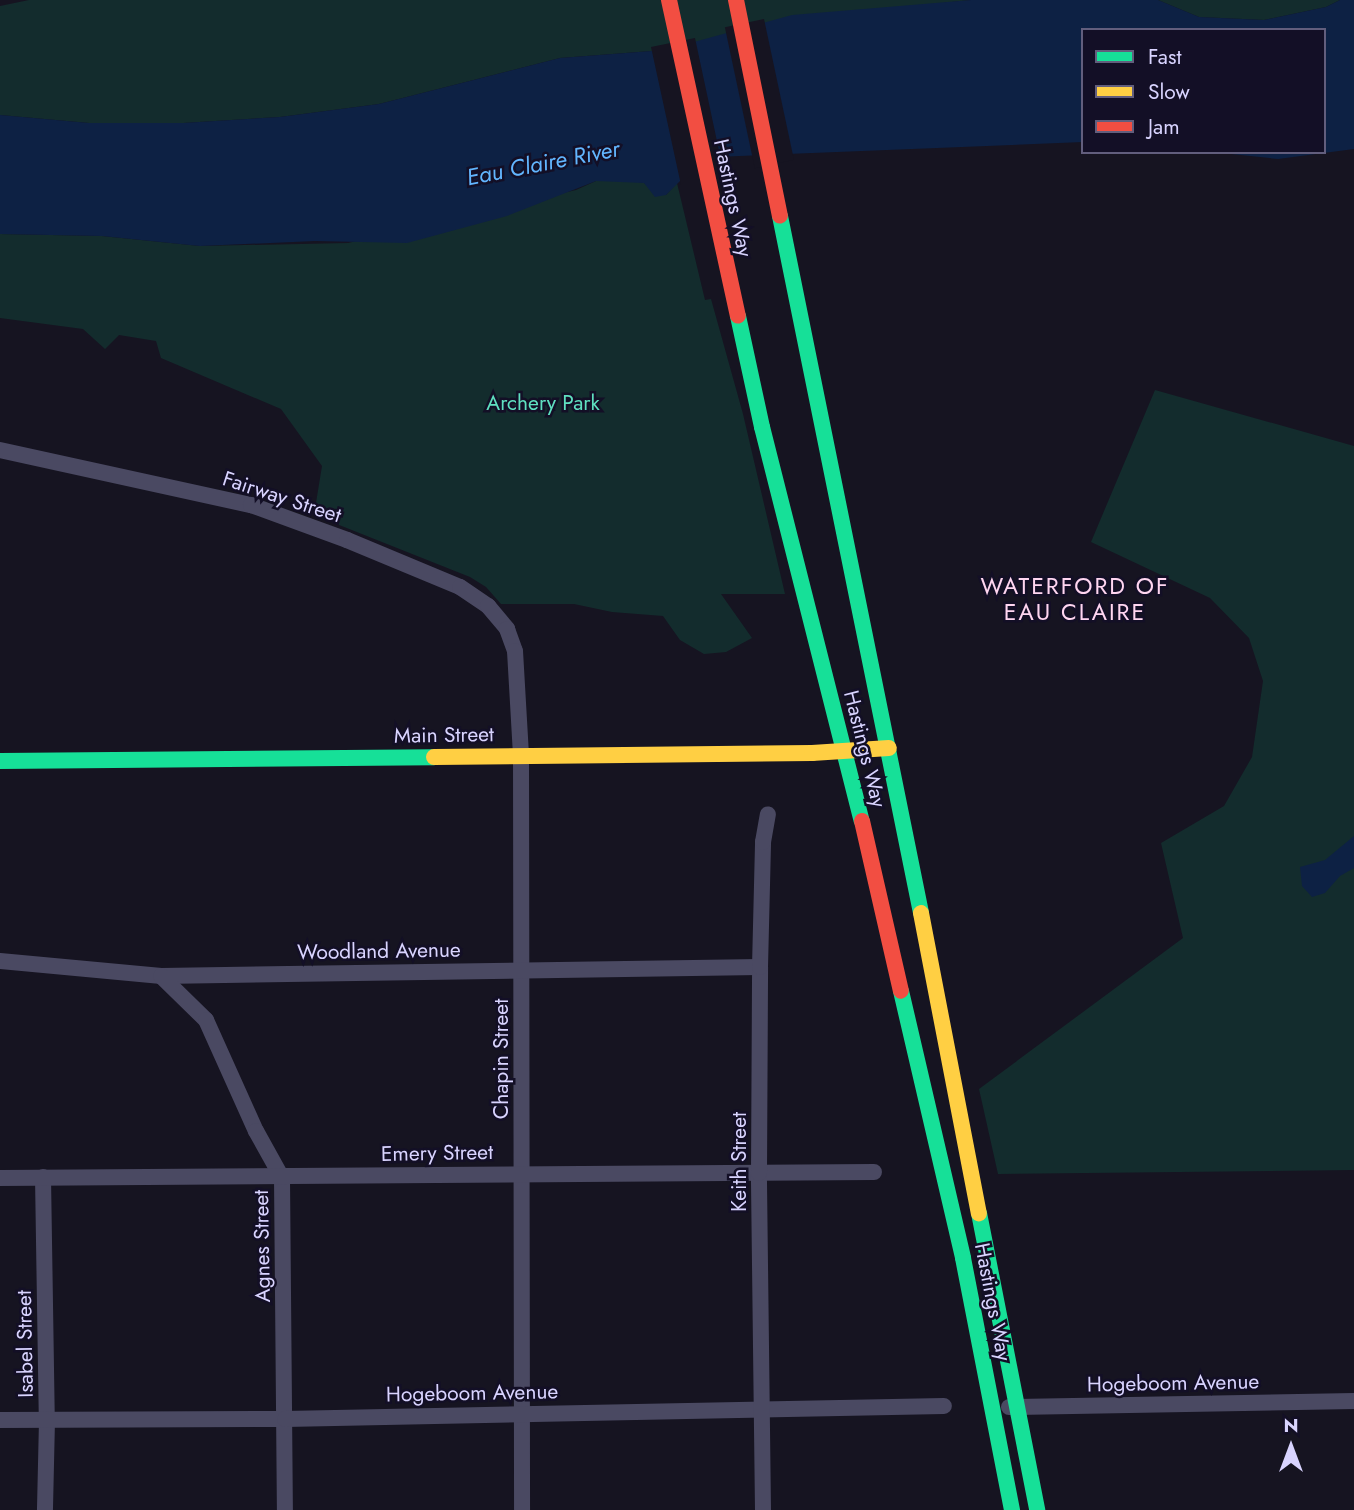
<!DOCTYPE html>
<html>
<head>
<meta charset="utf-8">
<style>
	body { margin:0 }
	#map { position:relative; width:1354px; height:1510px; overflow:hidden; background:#161421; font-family:Jost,sans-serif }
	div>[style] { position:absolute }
	.green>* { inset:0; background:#132c2d }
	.water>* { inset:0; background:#0d2144 }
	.pier>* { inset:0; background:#161421; transform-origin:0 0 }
	.street>* { height:16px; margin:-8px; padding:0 8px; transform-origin:8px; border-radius:8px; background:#4a4962 }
	.fast>* { height:16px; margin:-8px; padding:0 8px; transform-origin:8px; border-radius:8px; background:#16e098 }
	.slow>* { height:16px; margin:-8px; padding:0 8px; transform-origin:8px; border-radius:8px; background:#ffcf43 }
	.jam>* { height:16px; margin:-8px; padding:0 8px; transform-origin:8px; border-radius:8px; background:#f24e42 }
	span { translate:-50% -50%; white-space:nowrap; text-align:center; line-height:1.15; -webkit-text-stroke:5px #130f26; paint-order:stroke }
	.street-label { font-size:21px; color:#d9d4ff }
	.park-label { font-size:21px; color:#5fe0c0 }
	.water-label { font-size:23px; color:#62b6ff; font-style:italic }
	.neighbourhood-label { font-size:23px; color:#ffd6f0; letter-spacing:2px }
	.legend { position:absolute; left:1081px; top:28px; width:245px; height:126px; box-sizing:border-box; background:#130f26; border:2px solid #625e7d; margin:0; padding:9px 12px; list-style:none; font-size:21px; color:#d9d4ff }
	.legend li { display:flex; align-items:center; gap:14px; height:35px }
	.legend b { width:35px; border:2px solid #625e7d }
	.north { position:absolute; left:1256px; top:1412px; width:70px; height:70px; -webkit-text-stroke:5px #130f26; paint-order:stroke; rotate:0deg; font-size:19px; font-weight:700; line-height:28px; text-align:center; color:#d9d4ff }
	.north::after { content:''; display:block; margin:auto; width:24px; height:32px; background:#d9d4ff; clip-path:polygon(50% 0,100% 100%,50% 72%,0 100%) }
</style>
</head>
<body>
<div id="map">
	<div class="green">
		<i style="clip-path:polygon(29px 0,971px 0,904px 7px,665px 50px,560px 58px,379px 104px,280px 117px,183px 123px,89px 123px,0 115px,0 6px)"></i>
		<i style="clip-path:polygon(1158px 0,1340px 0,1326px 7px,1264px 20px,1199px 17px)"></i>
		<i style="clip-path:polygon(627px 180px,644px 183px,666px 195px,677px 183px,705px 300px,711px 299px,743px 414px,785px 594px,721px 594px,752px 638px,726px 652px,704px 654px,680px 640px,663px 616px,612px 612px,574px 604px,501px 604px,486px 587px,470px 577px,314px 515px,322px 466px,281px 409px,161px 358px,156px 341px,119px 335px,105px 349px,83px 329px,0 318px,0 234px,102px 236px,200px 246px,348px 243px,576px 190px,596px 181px)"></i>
		<i style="clip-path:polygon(1155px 390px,1354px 446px,1354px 1170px,998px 1174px,979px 1089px,1183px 938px,1161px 843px,1224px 806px,1252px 757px,1263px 681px,1249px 638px,1210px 598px,1091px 542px)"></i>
	</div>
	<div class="water">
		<i style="clip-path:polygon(971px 0,1158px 0,1199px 17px,1264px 20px,1326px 7px,1340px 0,1354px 0,1354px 149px,1278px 159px,1212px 152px,1324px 152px,1324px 30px,1083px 30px,1083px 142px,715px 157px,699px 162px,666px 195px,655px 197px,644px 183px,596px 181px,507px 216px,407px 243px,315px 241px,200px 246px,102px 236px,0 234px,0 115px,89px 123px,183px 123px,280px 117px,379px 104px,560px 58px,665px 50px,792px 15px)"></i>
		<i style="clip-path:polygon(1354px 836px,1354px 868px,1340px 876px,1325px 893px,1312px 897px,1302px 886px,1300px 867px,1325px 860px)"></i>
	</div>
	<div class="pier">
		<i style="left:764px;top:19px;width:144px;height:40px;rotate:78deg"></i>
		<i style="clip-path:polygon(695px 38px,721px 160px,701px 165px,681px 185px,651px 47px)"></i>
	</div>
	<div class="street">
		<i style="left:0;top:450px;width:257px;rotate:12.4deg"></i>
		<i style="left:251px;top:505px;width:102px;rotate:20deg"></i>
		<i style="left:347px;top:540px;width:122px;rotate:22.6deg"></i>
		<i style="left:460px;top:587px;width:34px;rotate:34deg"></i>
		<i style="left:488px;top:606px;width:30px;rotate:50deg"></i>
		<i style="left:507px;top:629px;width:23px;rotate:70deg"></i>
		<i style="left:515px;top:651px;width:104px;rotate:86.7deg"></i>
		<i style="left:521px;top:755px;width:755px;rotate:89.92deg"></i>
		<i style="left:0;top:961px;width:162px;rotate:5.3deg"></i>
		<i style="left:161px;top:976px;width:599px;rotate:-0.86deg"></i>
		<i style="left:161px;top:976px;width:63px;rotate:44.4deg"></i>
		<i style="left:206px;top:1020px;width:122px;rotate:65.8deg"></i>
		<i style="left:256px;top:1131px;width:54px;rotate:61deg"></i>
		<i style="left:282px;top:1178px;width:332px;rotate:89.5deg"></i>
		<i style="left:43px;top:1177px;width:243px;rotate:89.1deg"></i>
		<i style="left:47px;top:1420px;width:90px;rotate:91.3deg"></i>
		<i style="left:0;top:1178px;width:874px;rotate:-0.39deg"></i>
		<i style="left:1009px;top:1407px;width:345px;rotate:-1deg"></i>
		<i style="left:0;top:1420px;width:285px;rotate:-0.2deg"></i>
		<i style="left:285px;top:1419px;width:659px;rotate:-1.13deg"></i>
		<i style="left:763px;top:1510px;width:337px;rotate:-90.7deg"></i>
		<i style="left:759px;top:1173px;width:206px;rotate:-89.7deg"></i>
		<i style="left:760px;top:967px;width:125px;rotate:-88.6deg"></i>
		<i style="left:763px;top:842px;width:28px;rotate:-80deg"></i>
	</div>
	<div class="fast">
		<i style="left:780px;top:216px;width:711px;rotate:78.56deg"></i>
		<i style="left:738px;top:316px;width:114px;rotate:77.8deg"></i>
		<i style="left:762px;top:427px;width:406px;rotate:75.8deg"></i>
		<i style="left:0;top:761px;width:434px;rotate:-0.5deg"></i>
		<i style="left:901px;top:991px;width:274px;rotate:76.9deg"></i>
		<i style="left:963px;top:1258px;width:257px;rotate:79deg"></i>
		<i style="left:979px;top:1213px;width:303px;rotate:78.9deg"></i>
	</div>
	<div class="slow">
		<i style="left:434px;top:757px;width:378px;rotate:-0.6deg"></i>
		<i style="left:812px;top:753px;width:77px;rotate:-3.7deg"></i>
		<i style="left:921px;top:913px;width:306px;rotate:79.1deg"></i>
	</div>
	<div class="jam">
		<i style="left:669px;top:0;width:323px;rotate:77.7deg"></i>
		<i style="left:736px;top:0;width:220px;rotate:78.5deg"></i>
		<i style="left:862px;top:821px;width:174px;rotate:77.1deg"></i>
	</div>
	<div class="street-label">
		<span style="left:733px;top:198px;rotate:78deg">Hastings Way</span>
		<span style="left:282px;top:497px;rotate:18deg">Fairway Street</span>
		<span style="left:444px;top:735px;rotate:-1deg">Main Street</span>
		<span style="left:865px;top:749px;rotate:76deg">Hastings Way</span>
		<span style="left:379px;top:951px;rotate:-1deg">Woodland Avenue</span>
		<span style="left:501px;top:1059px;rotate:-90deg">Chapin Street</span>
		<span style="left:437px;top:1153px;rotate:-1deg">Emery Street</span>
		<span style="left:739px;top:1162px;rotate:-90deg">Keith Street</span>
		<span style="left:262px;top:1246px;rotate:-91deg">Agnes Street</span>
		<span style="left:993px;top:1302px;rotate:79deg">Hastings Way</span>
		<span style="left:25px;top:1344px;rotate:-91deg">Isabel Street</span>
		<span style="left:1173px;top:1383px;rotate:-1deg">Hogeboom Avenue</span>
		<span style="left:472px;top:1393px;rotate:-1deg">Hogeboom Avenue</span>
	</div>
	<div class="park-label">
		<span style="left:543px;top:403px">Archery Park</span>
	</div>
	<div class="water-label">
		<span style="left:543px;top:163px;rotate:-11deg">Eau Claire River</span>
	</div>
	<div class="neighbourhood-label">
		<span style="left:1075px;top:599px">WATERFORD OF<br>EAU CLAIRE</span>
	</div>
	<ul class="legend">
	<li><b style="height:9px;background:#16e098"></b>Fast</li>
	<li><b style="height:9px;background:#ffcf43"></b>Slow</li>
	<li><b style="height:9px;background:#f24e42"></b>Jam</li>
	</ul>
	<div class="north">N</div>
</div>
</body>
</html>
